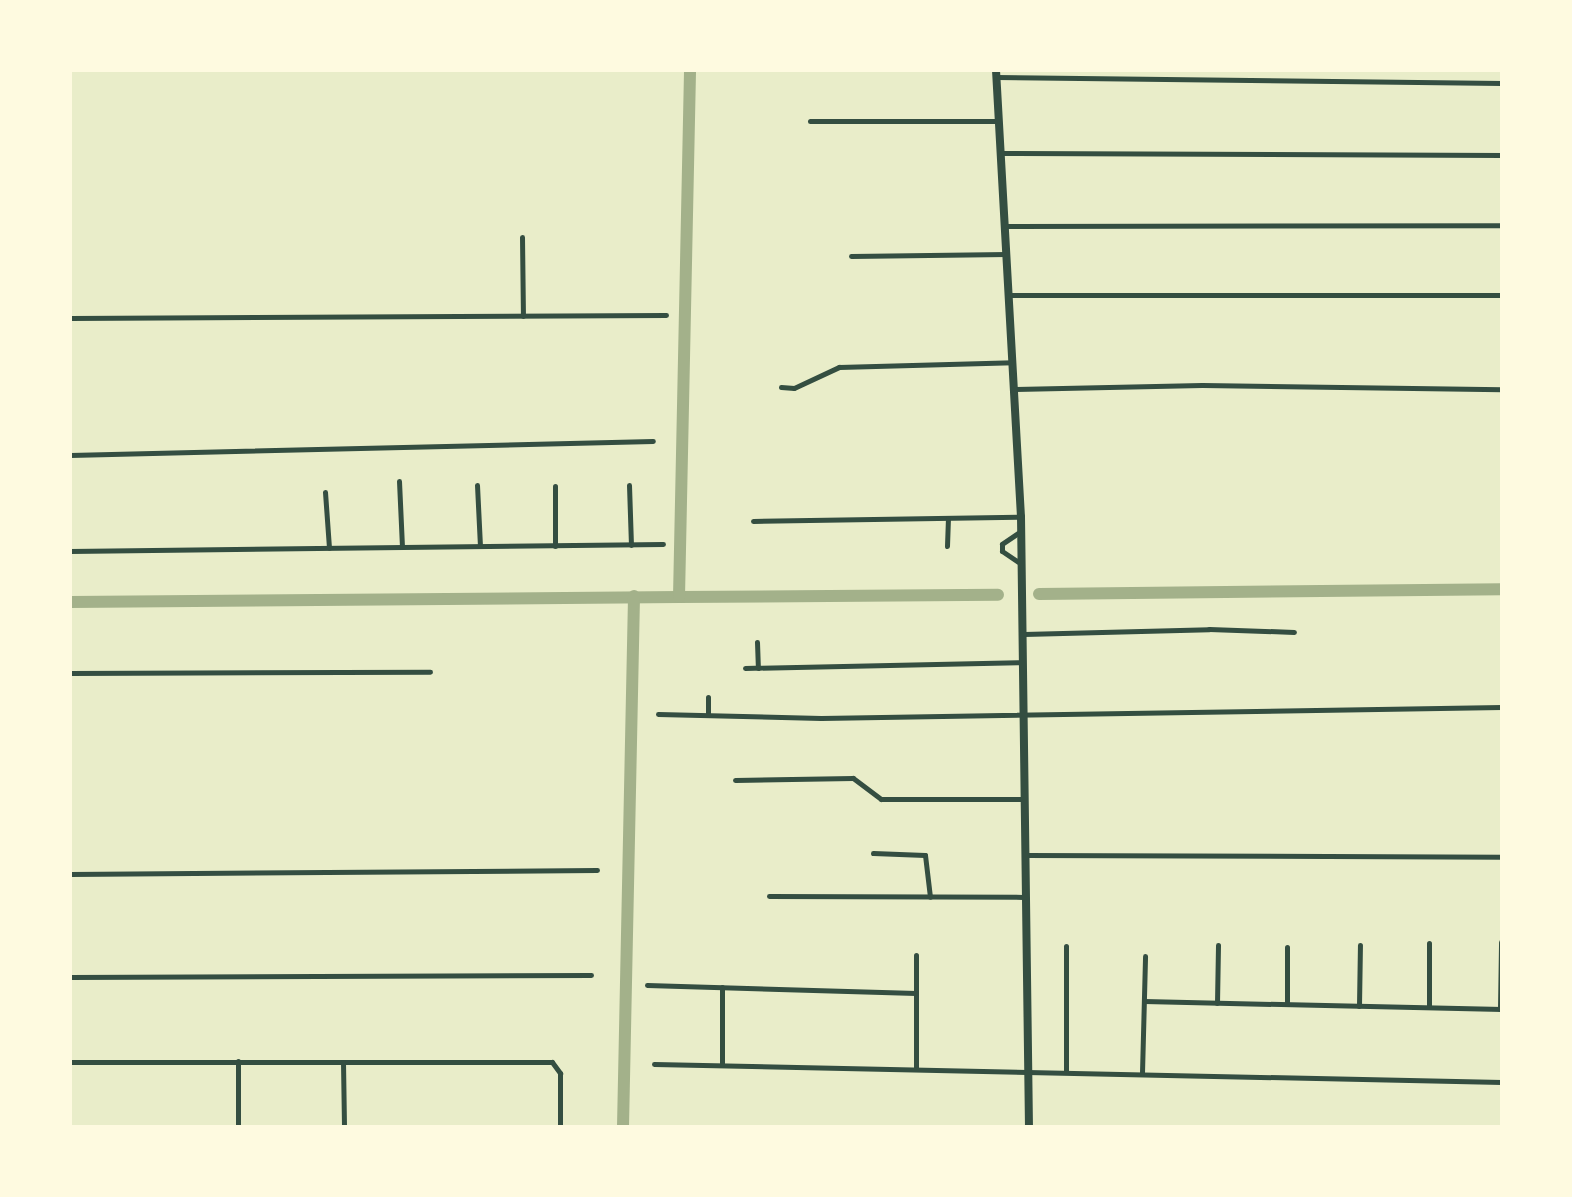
<!DOCTYPE html>
<html>
<head>
<meta charset="utf-8">
<style>
	body { margin:0 }
	#map { position:relative; width:1572px; height:1197px; overflow:hidden; background:#e9edc9; font-family:Commissioner,sans-serif }
	div>[style] { position:absolute }
	.canal>* { height:12px; margin:-6px; padding:0 6px; transform-origin:6px; border-radius:6px; background:#a3b18a }
	.minor>* { height:5px; margin:-2.5px; padding:0 2.5px; transform-origin:2.5px; border-radius:2.5px; background:#344e41 }
	.secondary>* { height:8px; margin:-4px; padding:0 4px; transform-origin:4px; border-radius:4px; background:#344e41 }
	span { translate:-50% -50%; white-space:nowrap; text-align:center; line-height:1.15; -webkit-text-stroke:8px #fefae0; paint-order:stroke }
	.frame { position:absolute; inset:0; border:72px solid #fefae0; pointer-events:none }
</style>
</head>
<body>
<div id="map">
	<div class="canal">
		<i style="left:1039px;top:594px;width:463px;rotate:-0.6deg"></i>
		<i style="left:679px;top:597px;width:319px;rotate:-0.4deg"></i>
		<i style="left:70px;top:602px;width:609px;rotate:-0.47deg"></i>
		<i style="left:679px;top:597px;width:527px;rotate:-88.8deg"></i>
		<i style="left:623px;top:1127px;width:531px;rotate:-88.81deg"></i>
	</div>
	<div class="minor">
		<i style="left:996px;top:77px;width:506px;rotate:0.68deg"></i>
		<i style="left:810px;top:121px;width:189px"></i>
		<i style="left:1001px;top:153px;width:501px;rotate:0.23deg"></i>
		<i style="left:1006px;top:226px;width:496px;rotate:-0.1deg"></i>
		<i style="left:522px;top:237px;width:79px;rotate:89.3deg"></i>
		<i style="left:851px;top:256px;width:156px;rotate:-0.7deg"></i>
		<i style="left:1009px;top:295px;width:493px"></i>
		<i style="left:70px;top:318px;width:596px;rotate:-0.29deg"></i>
		<i style="left:781px;top:387px;width:13px;rotate:4deg"></i>
		<i style="left:794px;top:388px;width:50px;rotate:-25deg"></i>
		<i style="left:839px;top:367px;width:174px;rotate:-1.6deg"></i>
		<i style="left:1015px;top:389px;width:187px;rotate:-1.2deg"></i>
		<i style="left:1202px;top:385px;width:300px;rotate:0.8deg"></i>
		<i style="left:70px;top:455px;width:583px;rotate:-1.38deg"></i>
		<i style="left:399px;top:481px;width:66px;rotate:87.4deg"></i>
		<i style="left:477px;top:485px;width:61px;rotate:87.2deg"></i>
		<i style="left:629px;top:485px;width:60px;rotate:88.1deg"></i>
		<i style="left:555px;top:486px;width:60px;rotate:90deg"></i>
		<i style="left:325px;top:492px;width:56px;rotate:85.9deg"></i>
		<i style="left:753px;top:521px;width:268px;rotate:-0.9deg"></i>
		<i style="left:1021px;top:531px;width:23px;rotate:146deg"></i>
		<i style="left:1002px;top:544px;width:7px;rotate:90deg"></i>
		<i style="left:1002px;top:551px;width:23px;rotate:34deg"></i>
		<i style="left:947px;top:546px;width:28px;rotate:-88deg"></i>
		<i style="left:70px;top:551px;width:593px;rotate:-0.68deg"></i>
		<i style="left:1024px;top:634px;width:185px;rotate:-1.5deg"></i>
		<i style="left:1209px;top:629px;width:85px;rotate:2deg"></i>
		<i style="left:757px;top:642px;width:26px;rotate:88deg"></i>
		<i style="left:745px;top:668px;width:277px;rotate:-1.2deg"></i>
		<i style="left:70px;top:673px;width:360px;rotate:-0.2deg"></i>
		<i style="left:708px;top:697px;width:18px;rotate:90deg"></i>
		<i style="left:658px;top:714px;width:163px;rotate:1.4deg"></i>
		<i style="left:821px;top:718px;width:681px;rotate:-0.93deg"></i>
		<i style="left:735px;top:780px;width:118px;rotate:-1deg"></i>
		<i style="left:853px;top:778px;width:35px;rotate:37deg"></i>
		<i style="left:881px;top:799px;width:143px"></i>
		<i style="left:873px;top:853px;width:52px;rotate:2.2deg"></i>
		<i style="left:925px;top:855px;width:42px;rotate:83.2deg"></i>
		<i style="left:1026px;top:855px;width:476px;rotate:0.2deg"></i>
		<i style="left:70px;top:874px;width:527px;rotate:-0.43deg"></i>
		<i style="left:769px;top:896px;width:254px;rotate:0.2deg"></i>
		<i style="left:1429px;top:943px;width:64px;rotate:90deg"></i>
		<i style="left:1066px;top:946px;width:126px;rotate:90deg"></i>
		<i style="left:916px;top:955px;width:114px;rotate:90deg"></i>
		<i style="left:70px;top:977px;width:521px;rotate:-0.22deg"></i>
		<i style="left:647px;top:985px;width:269px;rotate:1.7deg"></i>
		<i style="left:1144px;top:1001px;width:358px;rotate:1.3deg"></i>
		<i style="left:1217px;top:1003px;width:58px;rotate:-89deg"></i>
		<i style="left:1287px;top:1004px;width:57px;rotate:-90deg"></i>
		<i style="left:1359px;top:1006px;width:61px;rotate:-89.1deg"></i>
		<i style="left:1500px;top:1009px;width:67px;rotate:-89.1deg"></i>
		<i style="left:238px;top:1061px;width:66px;rotate:90deg"></i>
		<i style="left:70px;top:1062px;width:482px"></i>
		<i style="left:552px;top:1062px;width:14px;rotate:54deg"></i>
		<i style="left:560px;top:1073px;width:54px;rotate:90deg"></i>
		<i style="left:343px;top:1062px;width:65px;rotate:89.1deg"></i>
		<i style="left:654px;top:1064px;width:848px;rotate:1.22deg"></i>
		<i style="left:722px;top:1064px;width:77px;rotate:-90deg"></i>
		<i style="left:1142px;top:1073px;width:117px;rotate:-88.5deg"></i>
	</div>
	<div class="secondary">
		<i style="left:996px;top:70px;width:448px;rotate:86.8deg"></i>
		<i style="left:1021px;top:517px;width:610px;rotate:89.25deg"></i>
	</div>
	<div class="frame"></div>
</div>
</body>
</html>
